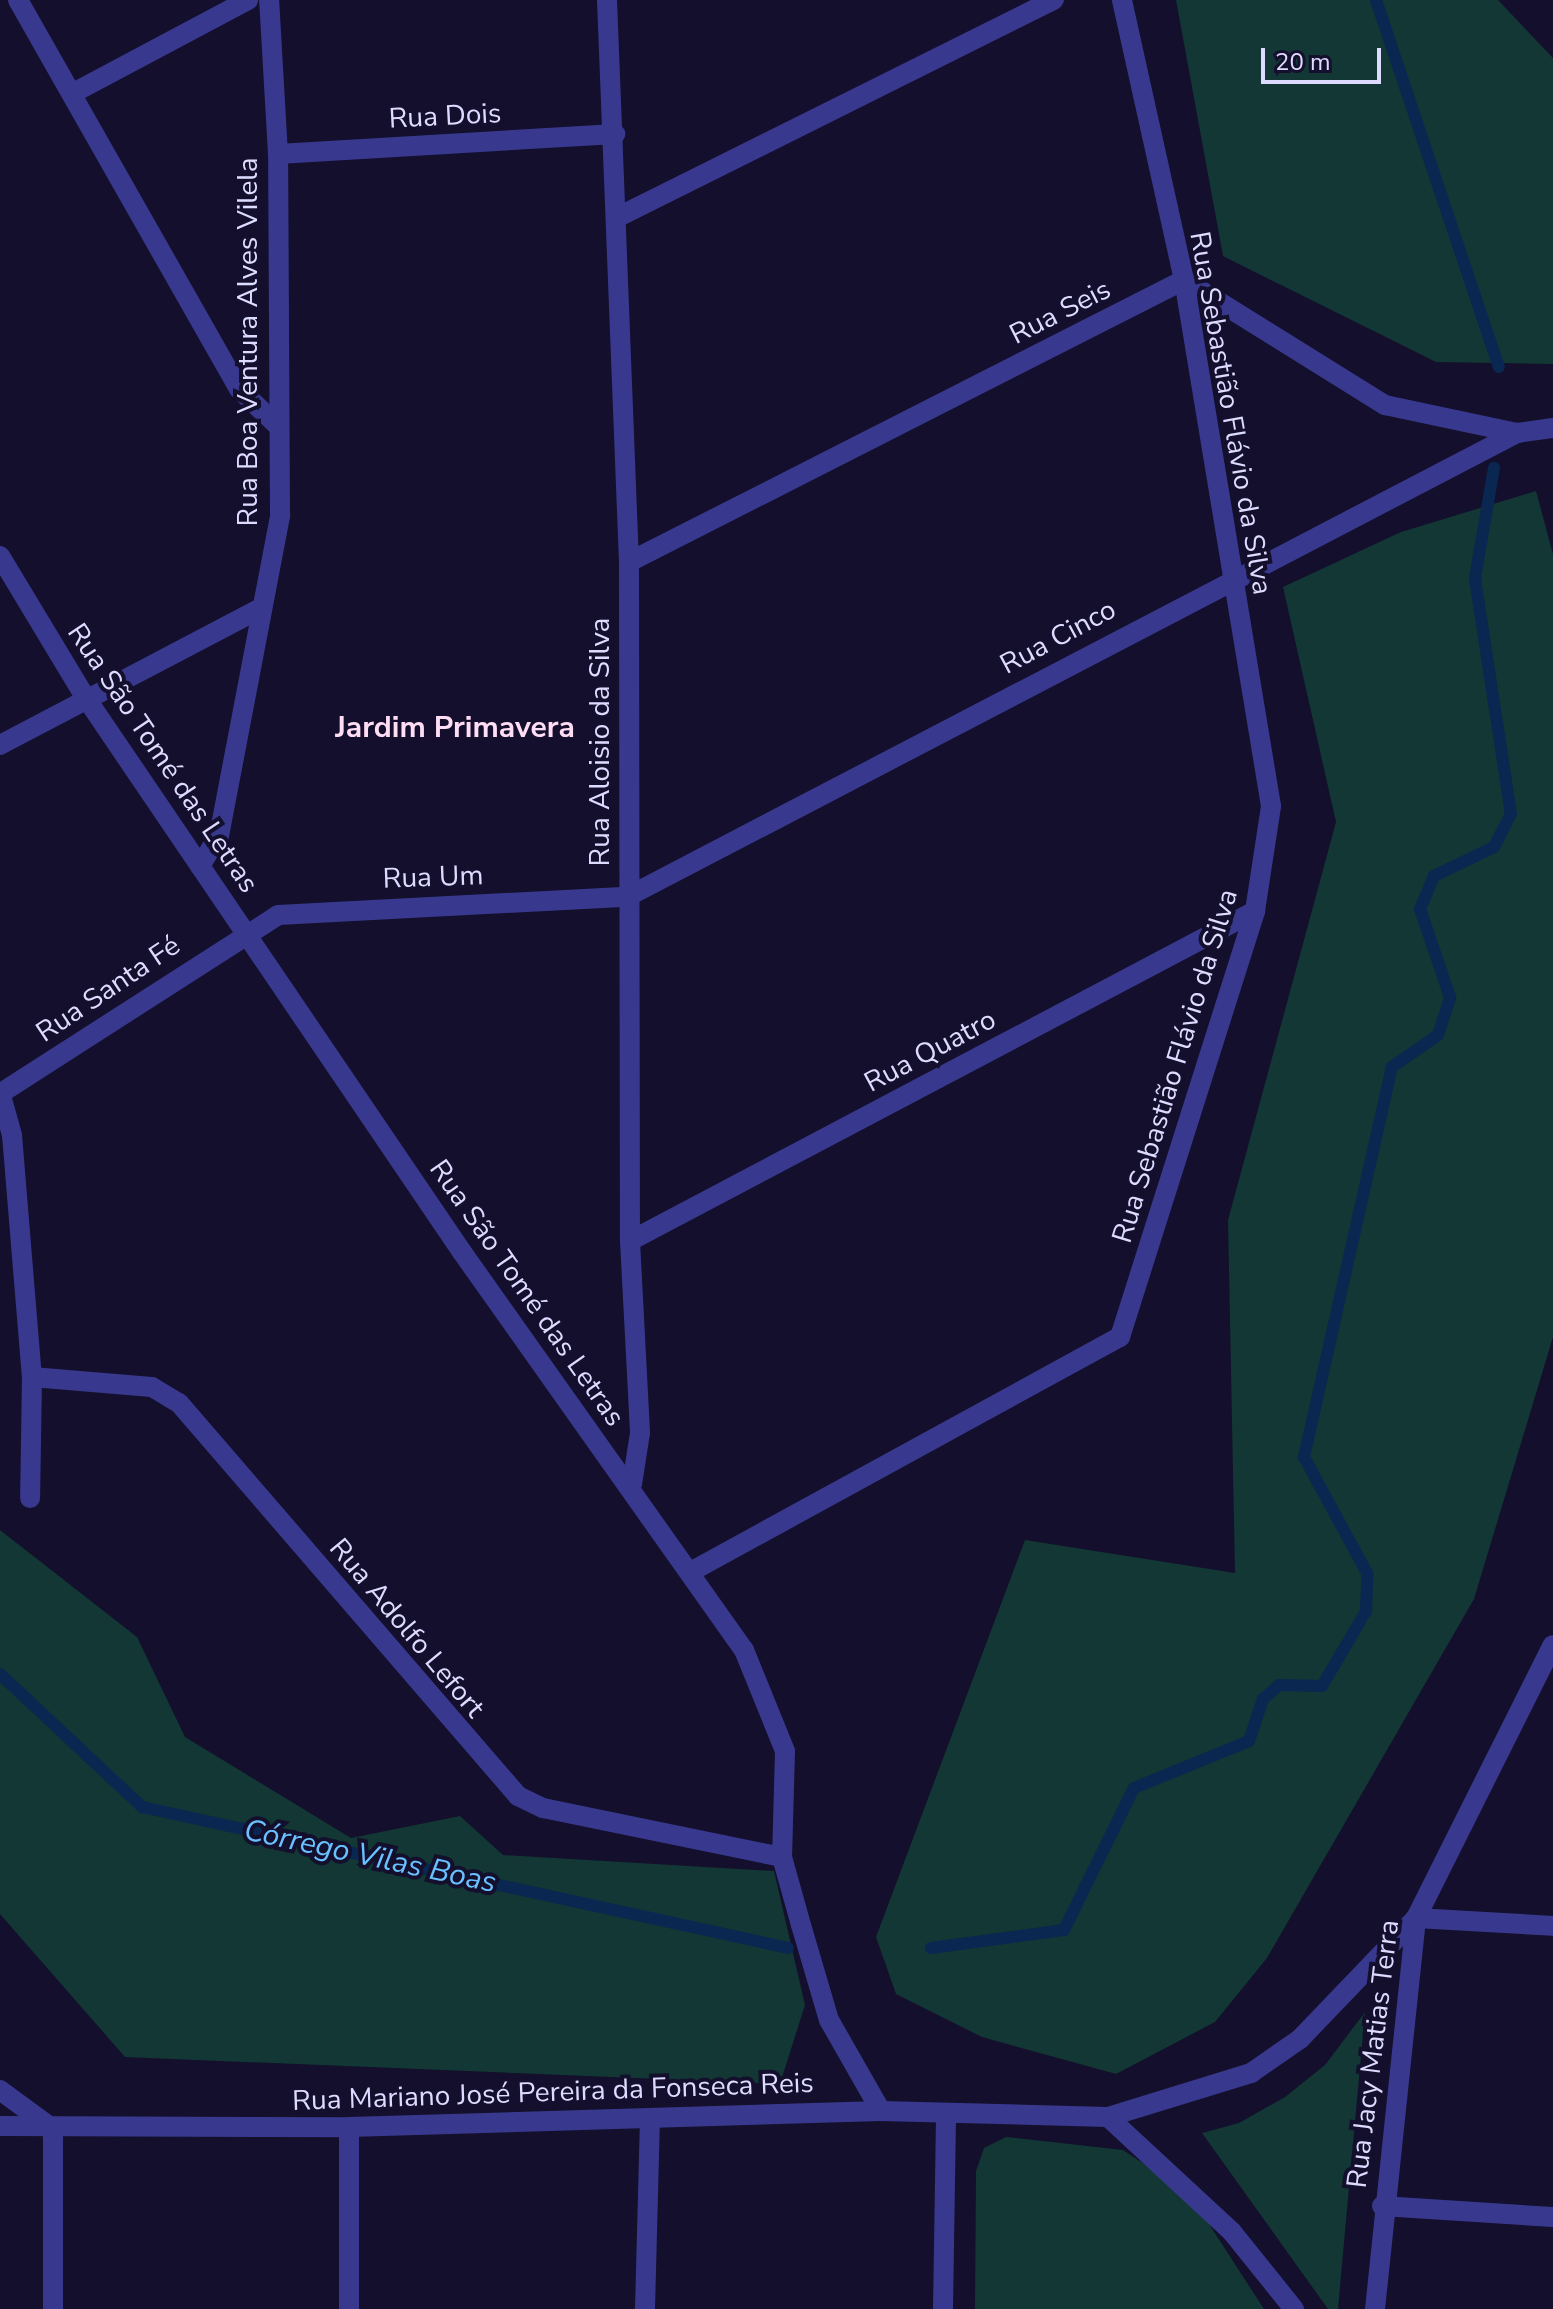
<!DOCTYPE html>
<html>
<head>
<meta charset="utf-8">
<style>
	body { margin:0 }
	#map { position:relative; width:1553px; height:2309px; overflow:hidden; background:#130f2c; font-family:"Nunito Sans",sans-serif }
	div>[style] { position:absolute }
	.green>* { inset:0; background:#123734 }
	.stream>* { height:12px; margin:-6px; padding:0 6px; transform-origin:6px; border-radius:6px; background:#092751 }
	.minor>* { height:20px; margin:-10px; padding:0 10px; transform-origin:10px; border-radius:10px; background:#38398e }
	span { translate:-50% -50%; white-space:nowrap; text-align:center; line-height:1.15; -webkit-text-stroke:8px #130f2c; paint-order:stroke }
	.street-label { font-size:28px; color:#dddbff }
	.neighbourhood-label { font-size:30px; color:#ffddf4; font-weight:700 }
	.water-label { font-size:30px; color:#69c1ff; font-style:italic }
	.scale { position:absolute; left:1261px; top:48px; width:120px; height:36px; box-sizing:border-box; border:4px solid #dddbff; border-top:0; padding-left:10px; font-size:24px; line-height:28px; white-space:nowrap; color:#dddbff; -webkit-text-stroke:6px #130f2c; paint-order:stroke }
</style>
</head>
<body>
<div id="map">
	<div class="green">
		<i style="clip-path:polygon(1176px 0,1498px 0,1553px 58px,1553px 364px,1436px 362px,1223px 256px)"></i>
		<i style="clip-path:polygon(1536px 491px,1553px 554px,1553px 1337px,1474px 1599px,1267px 1958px,1215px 2022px,1116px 2074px,982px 2037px,896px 1994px,876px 1937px,1025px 1540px,1235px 1573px,1228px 1220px,1336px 822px,1283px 587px,1401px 532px)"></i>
		<i style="clip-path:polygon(0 1530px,137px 1637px,185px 1737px,351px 1838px,460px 1816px,503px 1855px,774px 1871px,805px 2005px,780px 2084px,125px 2057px,0 1914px)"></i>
		<i style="clip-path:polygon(1365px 2012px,1338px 2309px,1328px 2309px,1202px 2133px,1239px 2123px,1285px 2097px,1325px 2065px)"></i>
		<i style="clip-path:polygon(1006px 2137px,1123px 2150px,1161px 2175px,1198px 2207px,1264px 2309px,975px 2309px,976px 2171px,984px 2148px)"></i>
	</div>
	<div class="stream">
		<i style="left:1376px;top:0;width:387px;rotate:71.5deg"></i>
		<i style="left:0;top:1674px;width:195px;rotate:43.1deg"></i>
		<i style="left:142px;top:1807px;width:661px;rotate:12.31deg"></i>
		<i style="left:931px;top:1948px;width:134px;rotate:-7.7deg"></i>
		<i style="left:1064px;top:1930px;width:158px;rotate:-63.8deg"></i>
		<i style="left:1134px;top:1788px;width:124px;rotate:-22.2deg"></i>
		<i style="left:1249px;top:1741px;width:44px;rotate:-71.6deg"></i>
		<i style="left:1263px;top:1699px;width:21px;rotate:-41deg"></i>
		<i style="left:1279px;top:1685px;width:43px;rotate:1.3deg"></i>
		<i style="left:1322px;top:1686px;width:87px;rotate:-59.6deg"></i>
		<i style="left:1366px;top:1611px;width:38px;rotate:-88deg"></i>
		<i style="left:1367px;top:1573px;width:132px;rotate:-118.5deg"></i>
		<i style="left:1304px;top:1457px;width:400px;rotate:-77.3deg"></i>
		<i style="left:1392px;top:1067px;width:56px;rotate:-34.8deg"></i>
		<i style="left:1438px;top:1035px;width:40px;rotate:-72deg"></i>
		<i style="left:1450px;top:997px;width:93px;rotate:-108.8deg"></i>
		<i style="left:1420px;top:909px;width:36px;rotate:-67deg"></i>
		<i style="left:1434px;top:876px;width:67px;rotate:-25.8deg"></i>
		<i style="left:1494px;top:847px;width:37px;rotate:-63deg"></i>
		<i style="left:1511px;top:814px;width:239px;rotate:-98.7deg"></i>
		<i style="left:1475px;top:578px;width:112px;rotate:-80.2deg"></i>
	</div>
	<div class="minor">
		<i style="left:18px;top:0;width:447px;rotate:60.4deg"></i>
		<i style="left:239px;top:389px;width:55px;rotate:43.5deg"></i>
		<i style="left:607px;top:0;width:562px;rotate:87.76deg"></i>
		<i style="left:629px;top:562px;width:679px;rotate:89.92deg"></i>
		<i style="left:630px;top:1241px;width:192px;rotate:87deg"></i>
		<i style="left:640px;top:1433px;width:52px;rotate:98.9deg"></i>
		<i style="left:75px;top:92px;width:196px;rotate:-28deg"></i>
		<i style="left:278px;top:154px;width:338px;rotate:-3.4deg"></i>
		<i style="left:618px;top:217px;width:487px;rotate:-26.5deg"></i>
		<i style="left:0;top:556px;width:162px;rotate:58.9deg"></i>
		<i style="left:84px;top:695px;width:673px;rotate:55.84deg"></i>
		<i style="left:462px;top:1252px;width:488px;rotate:54.7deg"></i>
		<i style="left:744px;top:1650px;width:109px;rotate:67.9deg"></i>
		<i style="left:785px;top:1751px;width:106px;rotate:91.6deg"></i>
		<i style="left:782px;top:1857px;width:71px;rotate:74.4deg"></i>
		<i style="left:801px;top:1925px;width:99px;rotate:73.6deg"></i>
		<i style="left:829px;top:2020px;width:105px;rotate:60.3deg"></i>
		<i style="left:629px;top:562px;width:623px;rotate:-26.94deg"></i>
		<i style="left:1184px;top:280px;width:237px;rotate:31.9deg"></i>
		<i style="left:1385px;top:405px;width:135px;rotate:12deg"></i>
		<i style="left:1517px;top:433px;width:36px;rotate:-8deg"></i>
		<i style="left:0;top:745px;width:295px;rotate:-27.7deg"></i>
		<i style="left:200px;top:866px;width:36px;rotate:-58deg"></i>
		<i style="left:219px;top:836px;width:327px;rotate:-79.2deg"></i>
		<i style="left:280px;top:515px;width:361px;rotate:-90.3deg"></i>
		<i style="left:278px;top:154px;width:154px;rotate:-93.3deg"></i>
		<i style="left:0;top:1092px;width:45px;rotate:74.4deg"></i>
		<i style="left:12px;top:1135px;width:243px;rotate:85.3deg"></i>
		<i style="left:32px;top:1377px;width:121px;rotate:90.9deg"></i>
		<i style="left:1px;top:1093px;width:329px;rotate:-32.7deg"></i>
		<i style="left:278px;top:915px;width:349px;rotate:-3deg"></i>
		<i style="left:627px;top:897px;width:1004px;rotate:-27.54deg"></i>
		<i style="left:630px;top:1241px;width:707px;rotate:-27.83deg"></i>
		<i style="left:32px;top:1377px;width:120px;rotate:4.8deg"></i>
		<i style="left:152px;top:1387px;width:31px;rotate:31deg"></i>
		<i style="left:179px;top:1403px;width:519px;rotate:49.22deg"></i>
		<i style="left:518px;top:1796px;width:28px;rotate:26deg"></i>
		<i style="left:543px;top:1808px;width:244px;rotate:11.6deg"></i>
		<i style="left:694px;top:1570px;width:486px;rotate:-28.7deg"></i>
		<i style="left:1120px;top:1337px;width:447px;rotate:-72.4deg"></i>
		<i style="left:1255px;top:911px;width:106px;rotate:-81.3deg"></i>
		<i style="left:1271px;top:806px;width:533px;rotate:-99.39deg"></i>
		<i style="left:1184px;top:280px;width:287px;rotate:-102.5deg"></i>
		<i style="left:0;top:2090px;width:66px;rotate:36.3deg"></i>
		<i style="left:53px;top:2129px;width:180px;rotate:90deg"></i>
		<i style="left:1108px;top:2117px;width:169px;rotate:42.8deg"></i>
		<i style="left:1232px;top:2232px;width:99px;rotate:51.2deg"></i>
		<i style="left:0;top:2126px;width:349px;rotate:0.2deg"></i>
		<i style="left:349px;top:2127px;width:532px;rotate:-1.72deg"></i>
		<i style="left:881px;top:2111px;width:227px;rotate:1.5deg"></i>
		<i style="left:1108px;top:2117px;width:150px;rotate:-17.1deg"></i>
		<i style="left:1251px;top:2073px;width:60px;rotate:-34.8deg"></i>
		<i style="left:1300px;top:2039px;width:168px;rotate:-46.2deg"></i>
		<i style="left:1416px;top:1918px;width:137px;rotate:3.3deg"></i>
		<i style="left:1382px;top:2206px;width:171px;rotate:3.7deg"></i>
		<i style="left:349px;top:2309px;width:182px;rotate:-90deg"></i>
		<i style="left:645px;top:2309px;width:188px;rotate:-88.5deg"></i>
		<i style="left:943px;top:2309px;width:196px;rotate:-89.1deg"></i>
		<i style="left:1375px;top:2309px;width:393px;rotate:-84deg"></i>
		<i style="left:1416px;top:1918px;width:305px;rotate:-63.4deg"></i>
	</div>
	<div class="street-label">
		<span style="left:445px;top:116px;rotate:-3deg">Rua Dois</span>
		<span style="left:1060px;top:312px;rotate:-27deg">Rua Seis</span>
		<span style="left:248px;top:342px;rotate:-90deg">Rua Boa Ventura Alves Vilela</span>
		<span style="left:1231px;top:413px;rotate:80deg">Rua Sebastião Flávio da Silva</span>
		<span style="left:1058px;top:637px;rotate:-28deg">Rua Cinco</span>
		<span style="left:600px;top:742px;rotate:-90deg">Rua Aloisio da Silva</span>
		<span style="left:163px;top:758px;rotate:56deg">Rua São Tomé das Letras</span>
		<span style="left:433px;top:877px;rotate:-2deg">Rua Um</span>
		<span style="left:108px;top:989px;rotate:-34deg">Rua Santa Fé</span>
		<span style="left:930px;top:1051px;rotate:-28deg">Rua Quatro</span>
		<span style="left:1175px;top:1066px;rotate:-73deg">Rua Sebastião Flávio da Silva</span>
		<span style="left:527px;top:1293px;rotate:55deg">Rua São Tomé das Letras</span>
		<span style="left:407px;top:1628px;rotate:50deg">Rua Adolfo Lefort</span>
		<span style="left:1373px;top:2054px;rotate:-83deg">Rua Jacy Matias Terra</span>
		<span style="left:553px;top:2092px;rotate:-2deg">Rua Mariano José Pereira da Fonseca Reis</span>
	</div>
	<div class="neighbourhood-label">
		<span style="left:455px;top:728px">Jardim Primavera</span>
	</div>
	<div class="water-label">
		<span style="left:370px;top:1857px;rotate:12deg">Córrego Vilas Boas</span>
	</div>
	<div class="scale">20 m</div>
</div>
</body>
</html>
